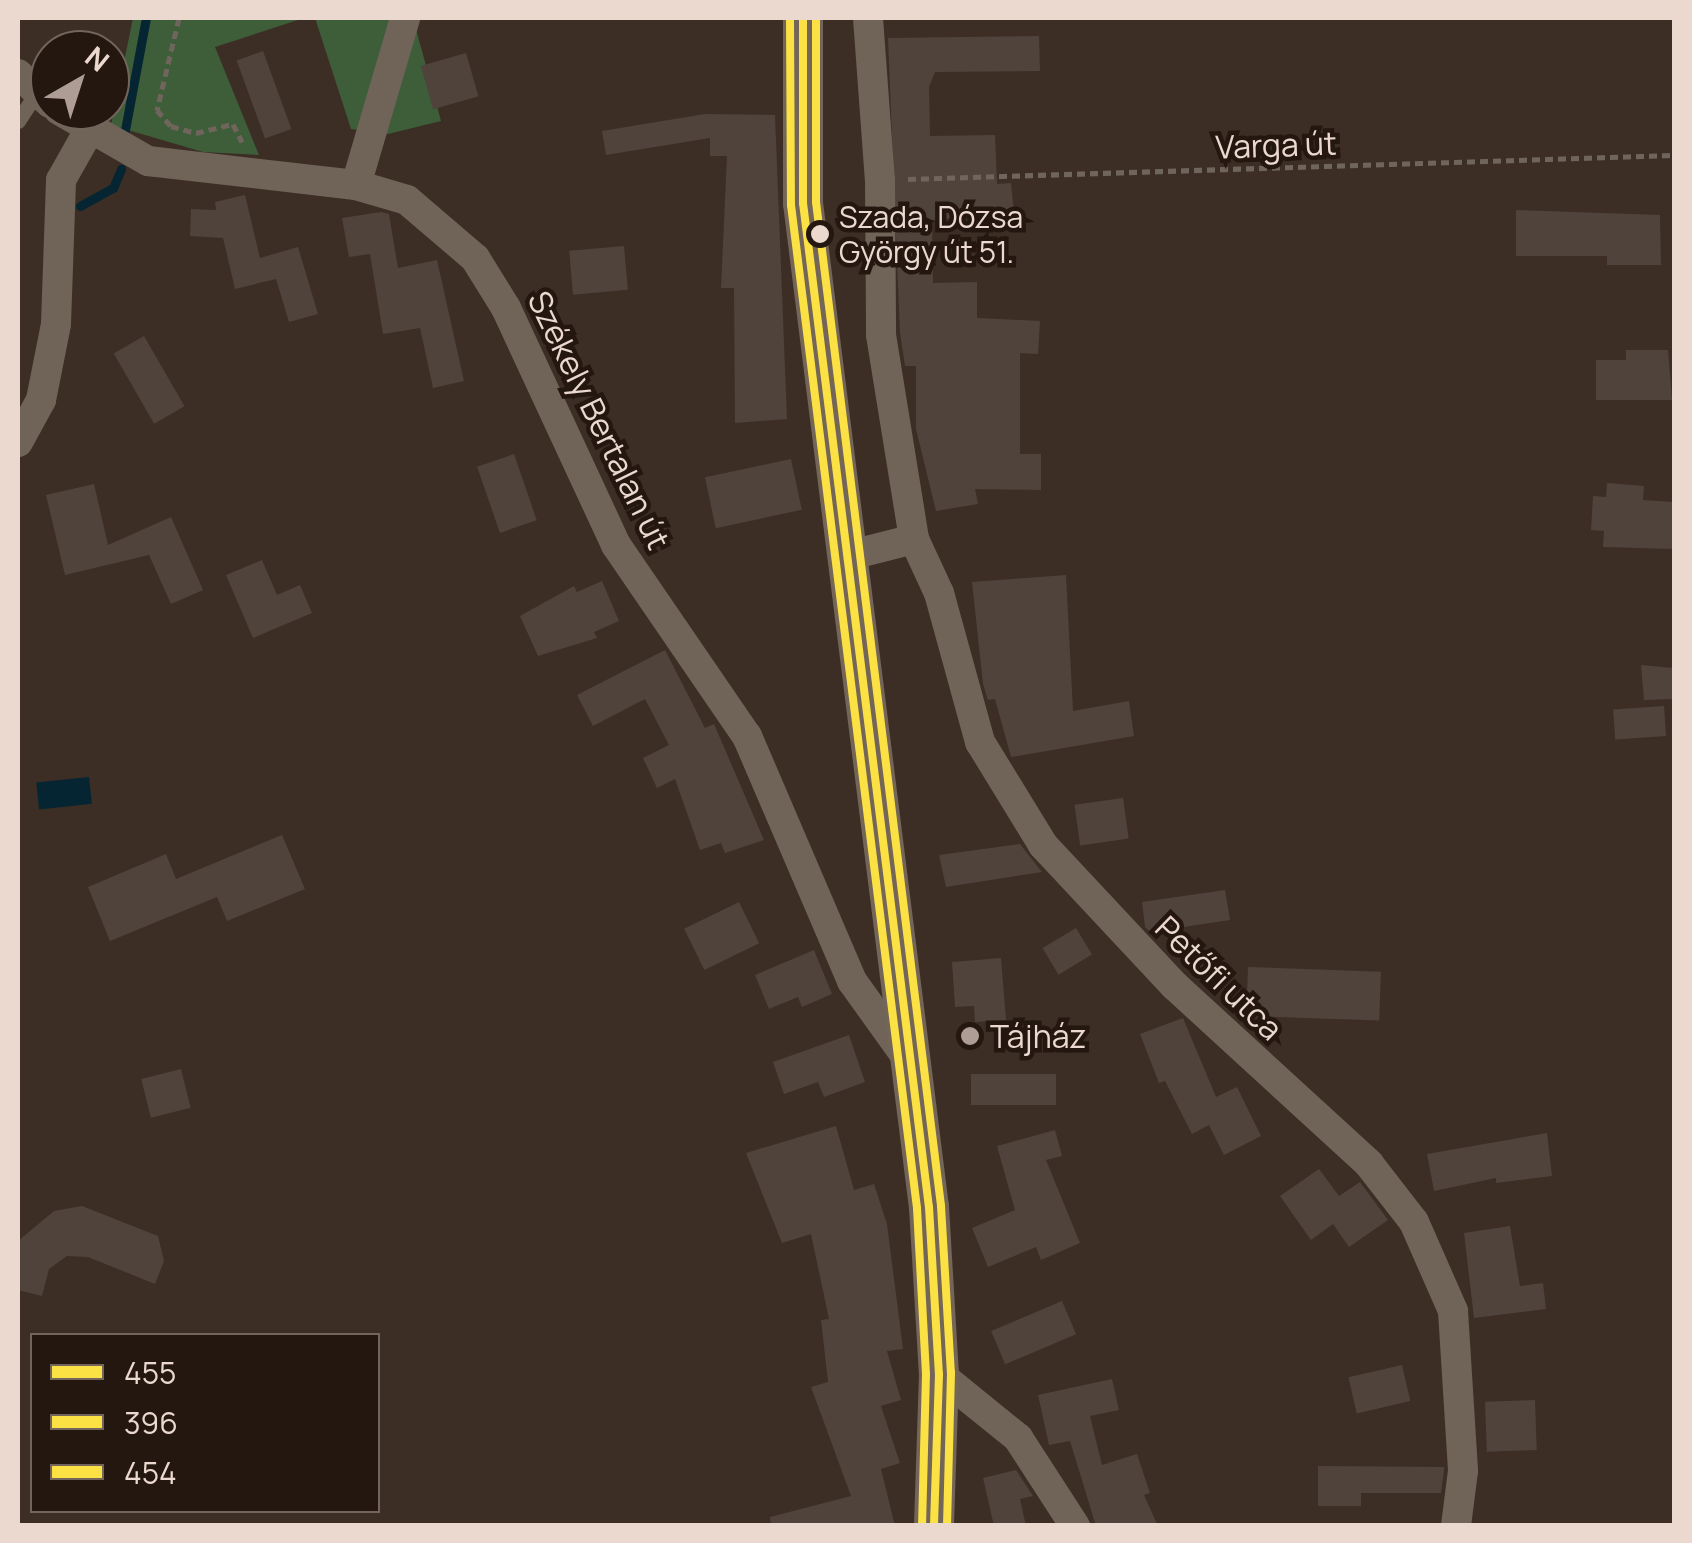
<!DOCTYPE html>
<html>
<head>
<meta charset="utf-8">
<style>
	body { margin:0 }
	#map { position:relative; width:1692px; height:1543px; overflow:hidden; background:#3c2e25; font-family:Manrope,sans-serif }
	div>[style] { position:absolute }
	.green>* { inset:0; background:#3e5d39 }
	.water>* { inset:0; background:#052533; transform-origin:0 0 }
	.stream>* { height:9px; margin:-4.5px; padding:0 4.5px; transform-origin:4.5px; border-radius:4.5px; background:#052533 }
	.building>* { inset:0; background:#4f433c; transform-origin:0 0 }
	.path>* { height:5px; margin-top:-2.5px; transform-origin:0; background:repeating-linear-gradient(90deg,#70655c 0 8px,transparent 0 13px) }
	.lane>* { height:15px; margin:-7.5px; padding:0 7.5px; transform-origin:7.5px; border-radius:7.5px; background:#706459 }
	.street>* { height:30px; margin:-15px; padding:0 15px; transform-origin:15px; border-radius:15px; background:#706459 }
	.secondary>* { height:40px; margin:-20px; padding:0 20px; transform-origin:20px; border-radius:20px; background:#736557 }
	.bus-1>* { height:8px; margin:-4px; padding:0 4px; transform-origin:4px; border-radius:4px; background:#fbe143 }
	.bus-2>* { height:8px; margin:-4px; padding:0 4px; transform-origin:4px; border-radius:4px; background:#fbe143 }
	.bus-3>* { height:8px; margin:-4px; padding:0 4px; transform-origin:4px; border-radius:4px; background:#fbe143 }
	.dots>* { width:28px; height:28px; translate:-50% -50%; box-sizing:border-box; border:5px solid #231710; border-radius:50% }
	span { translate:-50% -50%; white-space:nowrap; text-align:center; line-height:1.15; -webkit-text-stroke:9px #231710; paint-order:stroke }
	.bus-label { font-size:30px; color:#ebd9cf }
	.left { translate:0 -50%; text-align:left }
	.street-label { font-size:32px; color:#ebd9cf }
	.poi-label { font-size:32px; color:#ebd9cf }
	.frame { position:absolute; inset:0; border:20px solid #ebd9cf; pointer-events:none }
	.legend { position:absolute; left:30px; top:1333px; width:350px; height:180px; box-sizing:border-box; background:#231710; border:2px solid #73655c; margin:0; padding:12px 18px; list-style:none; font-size:30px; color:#ebd9cf }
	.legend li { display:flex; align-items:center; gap:20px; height:50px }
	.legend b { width:50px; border:2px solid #73655c }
	.north { position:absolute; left:30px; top:30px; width:100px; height:100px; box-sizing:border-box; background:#231710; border:2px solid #73655c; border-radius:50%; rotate:39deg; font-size:28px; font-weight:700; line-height:40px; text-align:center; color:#ebd9cf }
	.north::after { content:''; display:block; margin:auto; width:35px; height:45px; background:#ae9d94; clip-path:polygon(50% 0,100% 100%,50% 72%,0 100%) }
</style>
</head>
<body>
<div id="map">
	<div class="green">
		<i style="clip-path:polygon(133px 18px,304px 18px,215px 47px,259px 155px,203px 152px,111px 125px)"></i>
		<i style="clip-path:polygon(315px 18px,413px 18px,441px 121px,388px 134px,351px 129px)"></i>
	</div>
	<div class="water">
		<i style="left:89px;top:777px;width:27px;height:53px;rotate:84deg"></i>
	</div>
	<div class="stream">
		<i style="left:125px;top:130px;width:114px;rotate:-79.4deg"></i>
		<i style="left:80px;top:206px;width:38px;rotate:-29deg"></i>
		<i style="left:113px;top:188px;width:21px;rotate:-67deg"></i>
	</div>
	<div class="building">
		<i style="clip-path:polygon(1039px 36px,1040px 71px,935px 72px,929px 87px,930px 136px,995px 135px,997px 184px,1011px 183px,1014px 213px,932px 220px,933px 283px,977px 282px,977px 318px,1040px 321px,1038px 354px,1020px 353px,1020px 454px,1041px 454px,1041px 490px,975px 489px,978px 504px,936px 511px,916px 429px,916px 366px,905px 366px,900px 333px,888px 38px)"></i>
		<i style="left:263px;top:51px;width:83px;height:28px;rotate:70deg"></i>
		<i style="left:466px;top:53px;width:45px;height:47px;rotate:74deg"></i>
		<i style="clip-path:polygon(705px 114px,775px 115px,787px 419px,735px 423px,734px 288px,721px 288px,727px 156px,710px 156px,710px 138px,606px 155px,602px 131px)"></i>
		<i style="clip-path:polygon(245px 195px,260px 258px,298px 247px,318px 314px,289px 322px,276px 279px,235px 289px,223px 238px,190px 236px,191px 209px,216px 210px,215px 202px)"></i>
		<i style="clip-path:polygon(1516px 210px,1660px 215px,1661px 265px,1607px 265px,1607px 256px,1516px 256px)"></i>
		<i style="clip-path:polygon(381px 212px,389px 214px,398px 268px,437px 260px,464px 381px,433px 388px,420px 328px,383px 334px,370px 254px,349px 257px,342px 218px)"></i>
		<i style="left:624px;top:246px;width:44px;height:55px;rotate:85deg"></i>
		<i style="left:144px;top:336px;width:81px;height:35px;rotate:60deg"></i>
		<i style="clip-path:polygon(1626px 350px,1668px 350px,1672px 400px,1596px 400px,1596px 360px,1626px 360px)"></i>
		<i style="left:514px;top:454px;width:70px;height:39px;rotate:71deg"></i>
		<i style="left:791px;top:459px;width:52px;height:88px;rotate:78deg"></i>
		<i style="clip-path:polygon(1607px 483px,1644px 486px,1643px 500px,1674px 502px,1674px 549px,1603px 547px,1604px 531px,1591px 530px,1593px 496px,1606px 497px)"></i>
		<i style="clip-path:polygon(94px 484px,108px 545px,171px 517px,203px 590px,171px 604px,149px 555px,65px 575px,46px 495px)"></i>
		<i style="clip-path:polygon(262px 560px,277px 595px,300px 585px,312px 613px,253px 638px,226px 575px)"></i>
		<i style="clip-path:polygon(1066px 575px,1073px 711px,1129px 701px,1134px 736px,1011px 757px,995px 699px,988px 700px,983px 684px,972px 582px)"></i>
		<i style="clip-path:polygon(602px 581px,619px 621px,594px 632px,597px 638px,538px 656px,520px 616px,574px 586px,577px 592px)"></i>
		<i style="clip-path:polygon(665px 650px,705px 728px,714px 724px,764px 840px,725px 853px,721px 843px,700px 850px,675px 779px,657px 788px,643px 758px,669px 745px,645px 699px,593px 726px,577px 695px)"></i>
		<i style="clip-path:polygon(1641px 665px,1674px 668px,1674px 699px,1644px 700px)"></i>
		<i style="left:1664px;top:706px;width:30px;height:51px;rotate:86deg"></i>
		<i style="left:1123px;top:798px;width:41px;height:49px;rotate:82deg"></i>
		<i style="clip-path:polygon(282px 835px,305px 889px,227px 921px,217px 897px,110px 941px,88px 887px,166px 854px,176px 879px)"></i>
		<i style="clip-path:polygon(1020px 844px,1042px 872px,946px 887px,939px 855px)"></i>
		<i style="clip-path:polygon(1225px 890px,1230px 920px,1150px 932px,1145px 927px,1142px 902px)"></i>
		<i style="left:739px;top:902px;width:46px;height:61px;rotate:64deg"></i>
		<i style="left:1076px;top:928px;width:31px;height:39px;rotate:59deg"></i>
		<i style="clip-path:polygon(814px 950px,832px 994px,802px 1007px,798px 997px,769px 1009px,755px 975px)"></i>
		<i style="clip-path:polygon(1001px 958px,1006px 1020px,975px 1022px,974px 1006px,955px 1007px,952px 962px)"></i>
		<i style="left:1248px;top:967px;width:133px;height:49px;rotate:2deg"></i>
		<i style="clip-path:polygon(1183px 1018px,1216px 1097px,1237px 1087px,1261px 1136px,1224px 1155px,1209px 1125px,1192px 1134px,1165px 1081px,1159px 1083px,1140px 1034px)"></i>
		<i style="clip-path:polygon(849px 1035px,865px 1082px,824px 1097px,818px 1082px,784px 1094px,773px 1062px)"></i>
		<i style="left:181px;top:1069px;width:40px;height:41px;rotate:76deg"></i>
		<i style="left:1056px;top:1074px;width:31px;height:85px;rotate:90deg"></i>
		<i style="clip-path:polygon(836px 1126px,854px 1190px,874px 1184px,887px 1224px,903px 1349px,887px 1351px,901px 1400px,881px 1406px,900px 1463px,881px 1469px,895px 1526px,771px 1526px,770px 1517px,851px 1496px,811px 1387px,828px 1382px,821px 1320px,829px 1319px,811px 1234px,782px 1243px,746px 1153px)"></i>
		<i style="clip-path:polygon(1055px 1130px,1062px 1156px,1046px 1160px,1080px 1243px,1041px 1260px,1036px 1247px,988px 1267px,972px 1228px,1015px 1210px,997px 1146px)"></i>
		<i style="clip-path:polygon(1547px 1133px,1552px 1176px,1496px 1183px,1496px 1178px,1434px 1191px,1427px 1154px)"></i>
		<i style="clip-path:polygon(1319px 1169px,1339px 1196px,1360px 1182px,1388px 1220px,1349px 1247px,1333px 1224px,1311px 1240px,1280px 1196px)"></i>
		<i style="clip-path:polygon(82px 1206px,158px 1236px,164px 1261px,155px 1284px,88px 1257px,67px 1256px,49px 1269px,42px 1296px,18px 1290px,18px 1241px,54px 1211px)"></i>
		<i style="clip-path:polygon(1510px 1226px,1520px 1286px,1543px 1283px,1546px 1309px,1474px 1318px,1464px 1233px)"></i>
		<i style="left:1062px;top:1301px;width:36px;height:77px;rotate:67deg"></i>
		<i style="left:1402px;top:1365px;width:37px;height:55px;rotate:77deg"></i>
		<i style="clip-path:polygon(1112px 1379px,1119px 1410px,1090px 1416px,1102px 1465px,1137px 1454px,1150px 1493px,1144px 1495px,1158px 1526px,1096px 1526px,1070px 1441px,1049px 1445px,1038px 1395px)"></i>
		<i style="left:1535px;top:1400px;width:50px;height:50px;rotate:88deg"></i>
		<i style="clip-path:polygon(1318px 1466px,1444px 1467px,1444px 1470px,1441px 1493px,1361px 1493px,1361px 1506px,1318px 1506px)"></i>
		<i style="clip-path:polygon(1016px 1470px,1033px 1496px,1020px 1499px,1026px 1526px,994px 1526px,983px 1478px)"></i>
	</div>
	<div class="path">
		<i style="left:179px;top:18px;width:95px;rotate:103.4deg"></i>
		<i style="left:157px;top:110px;width:21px;rotate:49deg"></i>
		<i style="left:171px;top:126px;width:26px;rotate:16deg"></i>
		<i style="left:196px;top:133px;width:38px;rotate:-14deg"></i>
		<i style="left:233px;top:124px;width:20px;rotate:63deg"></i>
		<i style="left:908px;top:179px;width:766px;rotate:-1.79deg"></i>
	</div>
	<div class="lane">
		<i style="left:18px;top:121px;width:33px;rotate:-57deg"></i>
	</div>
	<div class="street">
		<i style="left:868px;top:18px;width:162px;rotate:85.8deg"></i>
		<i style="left:880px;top:180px;width:155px;rotate:89.6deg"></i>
		<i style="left:881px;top:335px;width:207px;rotate:80.8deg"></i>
		<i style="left:18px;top:74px;width:43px;rotate:42.2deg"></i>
		<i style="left:59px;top:110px;width:103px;rotate:29.8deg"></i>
		<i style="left:148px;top:161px;width:209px;rotate:6.6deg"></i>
		<i style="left:356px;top:185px;width:53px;rotate:16.4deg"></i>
		<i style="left:407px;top:200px;width:89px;rotate:40.5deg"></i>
		<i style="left:475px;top:258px;width:59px;rotate:58.2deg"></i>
		<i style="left:506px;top:308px;width:261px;rotate:65.1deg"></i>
		<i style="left:616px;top:545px;width:232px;rotate:55.6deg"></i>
		<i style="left:747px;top:736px;width:267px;rotate:66.8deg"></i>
		<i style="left:852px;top:981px;width:100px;rotate:54.4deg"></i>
		<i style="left:356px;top:185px;width:174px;rotate:-73.6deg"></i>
		<i style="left:18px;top:442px;width:48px;rotate:-61.3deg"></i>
		<i style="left:41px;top:400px;width:77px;rotate:-78.8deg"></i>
		<i style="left:56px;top:324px;width:144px;rotate:-88deg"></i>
		<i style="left:61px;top:180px;width:55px;rotate:-60.6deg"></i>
		<i style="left:847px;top:556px;width:69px;rotate:-14.2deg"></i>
		<i style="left:914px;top:539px;width:60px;rotate:65.2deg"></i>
		<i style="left:939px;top:593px;width:155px;rotate:74.6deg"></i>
		<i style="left:980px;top:742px;width:121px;rotate:58.5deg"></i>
		<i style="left:1043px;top:845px;width:193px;rotate:46.9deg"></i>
		<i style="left:1175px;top:986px;width:263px;rotate:42.5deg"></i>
		<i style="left:1369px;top:1164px;width:73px;rotate:52.2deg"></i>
		<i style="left:1414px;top:1222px;width:97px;rotate:66.3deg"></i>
		<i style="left:1453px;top:1311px;width:160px;rotate:86.4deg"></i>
		<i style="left:1463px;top:1471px;width:55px;rotate:97.3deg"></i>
		<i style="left:939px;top:1374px;width:102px;rotate:39deg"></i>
		<i style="left:1018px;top:1438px;width:105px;rotate:57.1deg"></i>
	</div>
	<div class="secondary">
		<i style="left:803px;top:18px;width:185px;rotate:90deg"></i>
		<i style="left:803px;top:203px;width:1012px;rotate:82.85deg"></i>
		<i style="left:929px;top:1207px;width:167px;rotate:86.6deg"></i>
		<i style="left:939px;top:1374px;width:152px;rotate:91.9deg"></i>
	</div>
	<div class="bus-1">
		<i style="left:803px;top:18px;width:185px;rotate:90deg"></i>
		<i style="left:803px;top:203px;width:1012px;rotate:82.85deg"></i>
		<i style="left:929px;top:1207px;width:167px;rotate:86.6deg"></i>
		<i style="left:939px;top:1374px;width:152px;rotate:91.9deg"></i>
	</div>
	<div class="bus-2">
		<i style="left:790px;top:18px;width:187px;rotate:89.7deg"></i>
		<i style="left:791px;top:205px;width:1011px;rotate:82.84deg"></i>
		<i style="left:917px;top:1208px;width:166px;rotate:86.9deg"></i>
		<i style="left:926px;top:1374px;width:152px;rotate:91.5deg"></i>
	</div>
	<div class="bus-3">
		<i style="left:816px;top:18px;width:184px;rotate:90deg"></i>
		<i style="left:816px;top:202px;width:1012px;rotate:82.9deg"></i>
		<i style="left:941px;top:1206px;width:167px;rotate:86.6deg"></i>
		<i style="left:951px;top:1373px;width:153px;rotate:91.5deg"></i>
	</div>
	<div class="dots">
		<i style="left:820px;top:234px;background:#ebd9cf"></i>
		<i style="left:970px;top:1036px;background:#ae9d94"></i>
	</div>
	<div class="bus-label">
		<span class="left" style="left:839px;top:234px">Szada, Dózsa<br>György út 51.</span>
	</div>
	<div class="street-label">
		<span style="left:1276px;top:145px;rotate:-2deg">Varga út</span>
		<span style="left:599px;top:420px;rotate:64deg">Székely Bertalan út</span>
		<span style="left:1219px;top:978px;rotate:44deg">Petőfi utca</span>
	</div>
	<div class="poi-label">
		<span class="left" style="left:990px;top:1036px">Tájház</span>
	</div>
	<div class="frame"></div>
	<ul class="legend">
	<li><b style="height:12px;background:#fbe143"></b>455</li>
	<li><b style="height:12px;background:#fbe143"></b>396</li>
	<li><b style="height:12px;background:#fbe143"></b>454</li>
	</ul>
	<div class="north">N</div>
</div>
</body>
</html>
